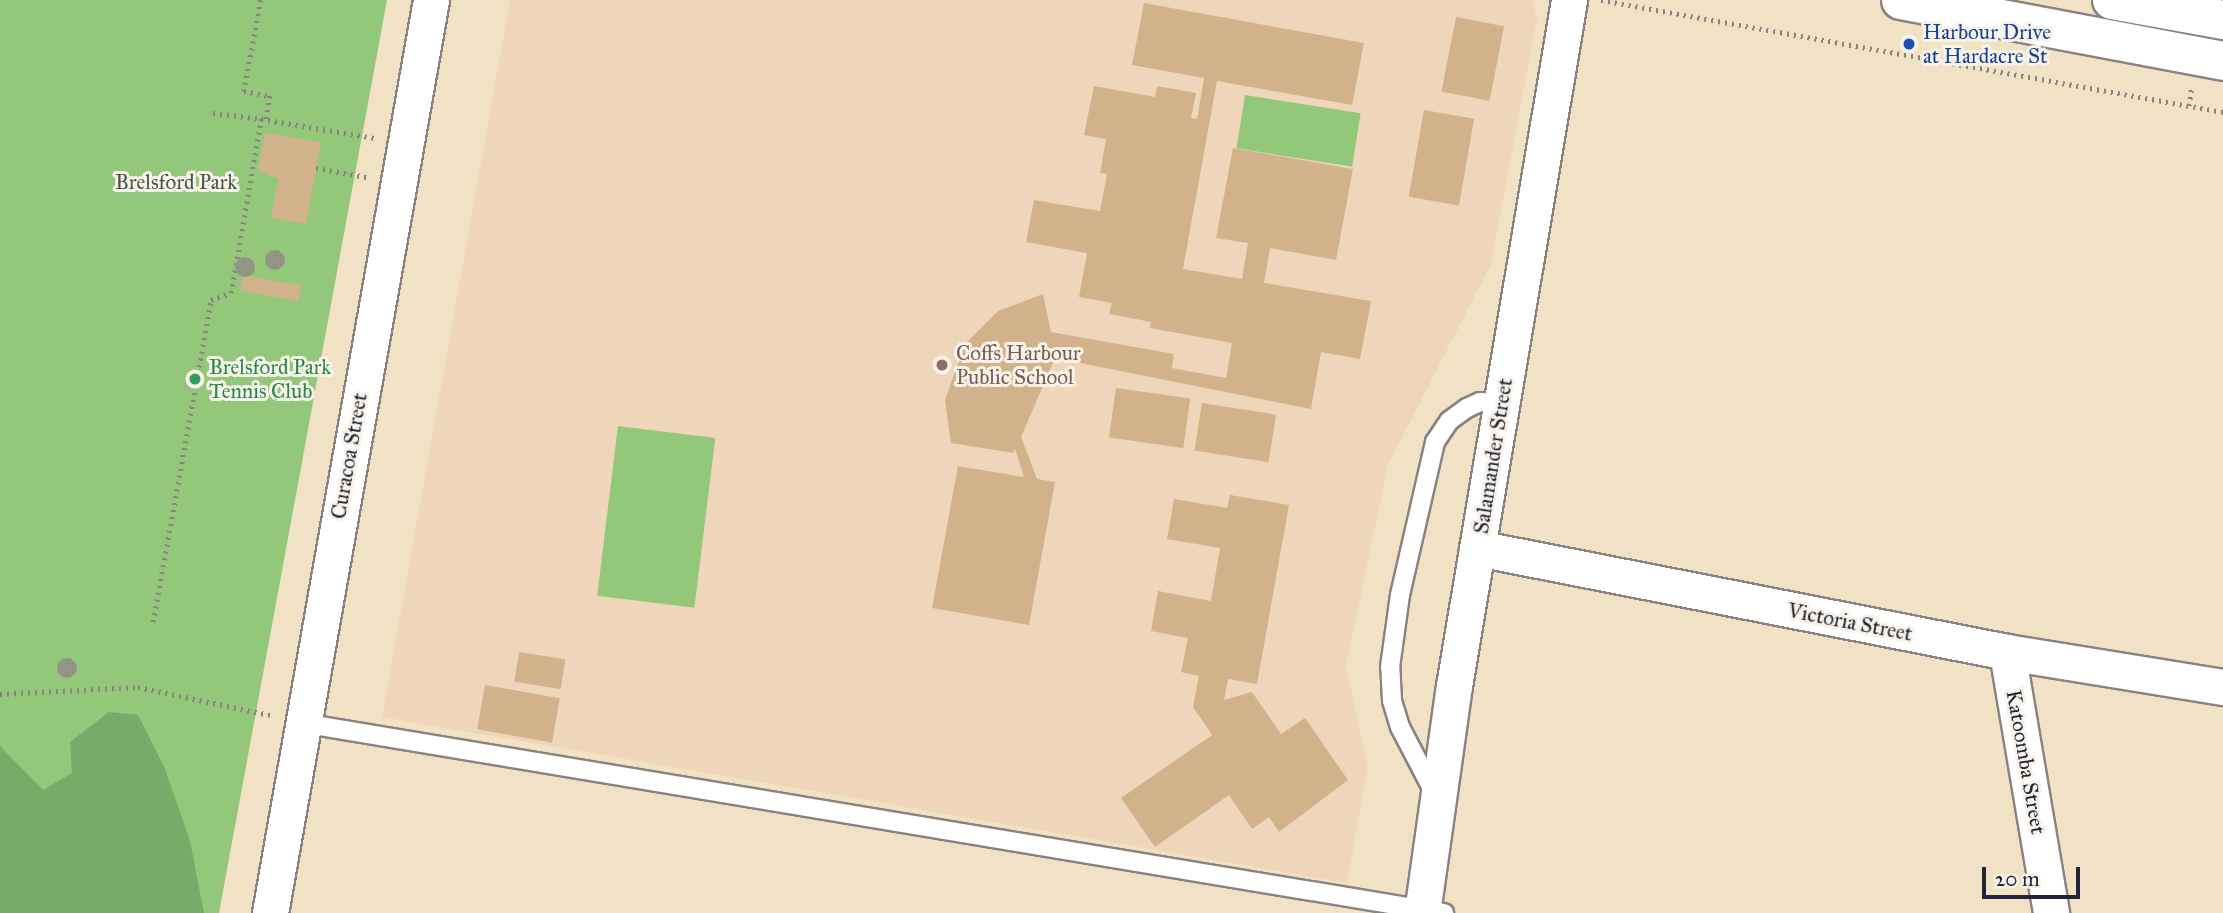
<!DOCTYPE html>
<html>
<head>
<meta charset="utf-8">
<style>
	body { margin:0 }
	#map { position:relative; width:2223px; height:913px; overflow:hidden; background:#f1e2c6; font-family:"IM FELL Great Primer",serif }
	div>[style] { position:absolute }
	.built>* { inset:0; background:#efd6bb }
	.green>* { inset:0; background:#93c779; transform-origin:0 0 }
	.forest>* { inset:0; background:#76ac69 }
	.building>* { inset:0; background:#d2b28b; transform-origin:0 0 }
	.path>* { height:4.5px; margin-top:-2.25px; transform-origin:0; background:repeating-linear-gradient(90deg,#8a8280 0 2px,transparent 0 7px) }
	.roads { filter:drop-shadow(2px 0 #8a8280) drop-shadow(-2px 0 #8a8280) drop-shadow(0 2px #8a8280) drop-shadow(0 -2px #8a8280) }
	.lane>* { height:18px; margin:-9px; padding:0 9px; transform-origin:9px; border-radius:9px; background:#fff }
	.street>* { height:35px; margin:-17.5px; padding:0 17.5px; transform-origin:17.5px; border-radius:17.5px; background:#fff }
	.secondary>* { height:38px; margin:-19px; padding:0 19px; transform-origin:19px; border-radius:19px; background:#fff }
	.trees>* { width:20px; height:20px; margin:-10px; border-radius:50%; background:#929484 }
	.dots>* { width:19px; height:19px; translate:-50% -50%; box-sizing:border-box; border:4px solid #f7f3e8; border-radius:50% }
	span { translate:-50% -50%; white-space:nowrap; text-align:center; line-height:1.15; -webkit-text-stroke:6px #f7f3e8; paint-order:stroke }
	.transit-label { font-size:21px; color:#164399 }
	.left { translate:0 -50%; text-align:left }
	.park-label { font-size:21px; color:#44544e }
	.education-label { font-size:21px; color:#785e54 }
	.leisure-label { font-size:21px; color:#27864d }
	.street-label { font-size:21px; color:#22223b }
	.scale { position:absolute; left:1982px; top:867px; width:98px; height:32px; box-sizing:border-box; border:4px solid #22223b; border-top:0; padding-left:9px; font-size:21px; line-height:24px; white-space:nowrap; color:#22223b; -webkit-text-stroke:5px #f7f3e8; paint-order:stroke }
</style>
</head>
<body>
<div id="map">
	<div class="built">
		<i style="clip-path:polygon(510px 0,1533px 0,1537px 19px,1491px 264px,1388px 465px,1346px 666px,1368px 766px,1347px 883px,382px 717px)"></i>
	</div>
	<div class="green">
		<i style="clip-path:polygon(0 0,387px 0,219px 913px,0 913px)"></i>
		<i style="left:1245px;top:95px;width:117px;height:54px;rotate:9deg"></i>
		<i style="left:618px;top:426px;width:98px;height:171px;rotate:7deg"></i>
	</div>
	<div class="forest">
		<i style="clip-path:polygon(109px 712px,138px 715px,165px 769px,190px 841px,204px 913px,0 913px,0 746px,43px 790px,72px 773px,70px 742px)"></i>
	</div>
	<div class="building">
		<i style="clip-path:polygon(1144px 3px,1364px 43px,1352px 105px,1217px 81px,1183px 269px,1242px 279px,1248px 243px,1216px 238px,1233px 148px,1353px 169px,1336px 260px,1270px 248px,1264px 283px,1371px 301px,1360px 359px,1321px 352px,1311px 409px,1055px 358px,1021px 437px,1037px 479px,1055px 482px,1029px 625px,932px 608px,958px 466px,1024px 477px,1015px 449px,1013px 453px,951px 443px,945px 400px,965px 344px,998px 311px,1043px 294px,1051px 332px,1174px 354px,1172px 368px,1226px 378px,1232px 343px,1150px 328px,1151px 322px,1109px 314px,1112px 303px,1079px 297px,1087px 253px,1026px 242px,1034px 200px,1100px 211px,1107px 174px,1100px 173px,1106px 139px,1084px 135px,1094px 86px,1155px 97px,1157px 86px,1196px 93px,1191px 118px,1197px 119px,1204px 78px,1132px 65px)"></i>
		<i style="left:1456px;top:17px;width:49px;height:76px;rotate:11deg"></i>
		<i style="left:1424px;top:110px;width:51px;height:88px;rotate:10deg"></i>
		<i style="clip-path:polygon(265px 133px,321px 142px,306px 224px,271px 218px,278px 179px,258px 171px)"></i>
		<i style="left:243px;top:275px;width:59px;height:16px;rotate:10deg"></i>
		<i style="left:1116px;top:388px;width:75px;height:50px;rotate:8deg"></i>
		<i style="left:1202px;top:403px;width:75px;height:48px;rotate:9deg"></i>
		<i style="clip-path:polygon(1230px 495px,1289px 505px,1257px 684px,1228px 679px,1224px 700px,1252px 692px,1281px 734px,1305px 718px,1348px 780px,1279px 832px,1269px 817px,1252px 829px,1229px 795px,1155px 847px,1121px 798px,1212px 735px,1193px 707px,1199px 676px,1181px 672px,1188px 638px,1151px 631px,1158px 591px,1211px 601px,1220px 548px,1167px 539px,1174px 499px,1227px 508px)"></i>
		<i style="left:519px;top:652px;width:47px;height:30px;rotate:9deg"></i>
		<i style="left:485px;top:685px;width:76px;height:45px;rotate:10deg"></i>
	</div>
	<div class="path">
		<i style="left:261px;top:0;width:93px;rotate:100.6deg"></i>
		<i style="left:244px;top:91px;width:26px;rotate:11deg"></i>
		<i style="left:270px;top:96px;width:24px;rotate:99deg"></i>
		<i style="left:1601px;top:0;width:632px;rotate:10.21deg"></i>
		<i style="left:2189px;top:106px;width:17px;rotate:-83deg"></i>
		<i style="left:213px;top:113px;width:48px;rotate:7.1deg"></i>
		<i style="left:316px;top:168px;width:51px;rotate:10.2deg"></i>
		<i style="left:153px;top:622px;width:327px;rotate:-79.8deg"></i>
		<i style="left:211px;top:300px;width:21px;rotate:-19deg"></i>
		<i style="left:231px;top:293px;width:177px;rotate:-80.2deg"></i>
		<i style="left:261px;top:119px;width:115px;rotate:9.5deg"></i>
		<i style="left:0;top:694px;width:138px;rotate:-2.9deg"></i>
		<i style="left:138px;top:687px;width:135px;rotate:12deg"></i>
	</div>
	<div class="roads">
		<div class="lane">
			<i style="left:302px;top:723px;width:1158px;rotate:9.45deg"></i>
			<i style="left:1435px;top:794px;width:76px;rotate:-117.6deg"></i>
			<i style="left:1400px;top:727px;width:28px;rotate:-107deg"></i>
			<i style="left:1392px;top:700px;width:33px;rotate:-93deg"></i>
			<i style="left:1390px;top:667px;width:73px;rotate:-82.1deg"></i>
			<i style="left:1400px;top:595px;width:157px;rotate:-77.1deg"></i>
			<i style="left:1435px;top:442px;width:25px;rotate:-56deg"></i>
			<i style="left:1449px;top:421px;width:22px;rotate:-36deg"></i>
			<i style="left:1467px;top:408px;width:14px;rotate:-25deg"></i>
			<i style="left:1480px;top:402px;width:22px;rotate:3deg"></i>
		</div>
		<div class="street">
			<i style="left:1477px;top:548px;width:540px;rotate:11.1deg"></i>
			<i style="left:2007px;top:652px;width:219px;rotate:9.2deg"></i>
			<i style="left:2007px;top:652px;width:265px;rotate:80.4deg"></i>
			<i style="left:270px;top:913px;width:927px;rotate:-80deg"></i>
			<i style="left:1422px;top:913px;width:229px;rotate:-82deg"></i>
			<i style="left:1454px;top:686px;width:696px;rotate:-80.48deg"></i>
		</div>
		<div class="secondary">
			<i style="left:1901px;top:0;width:328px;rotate:10.7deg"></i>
			<i style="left:2112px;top:0;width:113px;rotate:10.2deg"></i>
		</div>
	</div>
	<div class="trees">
		<i style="left:275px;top:260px"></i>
		<i style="left:245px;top:267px"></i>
		<i style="left:67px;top:668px"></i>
	</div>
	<div class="dots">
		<i style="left:1909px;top:44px;background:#1a4fb4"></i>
		<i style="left:942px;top:365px;background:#8d6e63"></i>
		<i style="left:195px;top:379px;background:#2e9e5b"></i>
	</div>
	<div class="transit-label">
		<span class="left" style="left:1923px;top:44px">Harbour Drive<br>at Hardacre St</span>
	</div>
	<div class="park-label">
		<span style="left:176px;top:182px">Brelsford Park</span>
	</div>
	<div class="education-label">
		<span class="left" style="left:956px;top:365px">Coffs Harbour<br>Public School</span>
	</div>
	<div class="leisure-label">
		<span class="left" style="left:209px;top:379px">Brelsford Park<br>Tennis Club</span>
	</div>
	<div class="street-label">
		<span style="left:349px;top:456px;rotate:-80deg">Curacoa Street</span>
		<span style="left:1493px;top:456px;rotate:-81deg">Salamander Street</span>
		<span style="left:1850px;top:622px;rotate:11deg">Victoria Street</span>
		<span style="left:2026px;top:762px;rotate:80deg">Katoomba Street</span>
	</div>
	<div class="scale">20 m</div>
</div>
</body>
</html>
